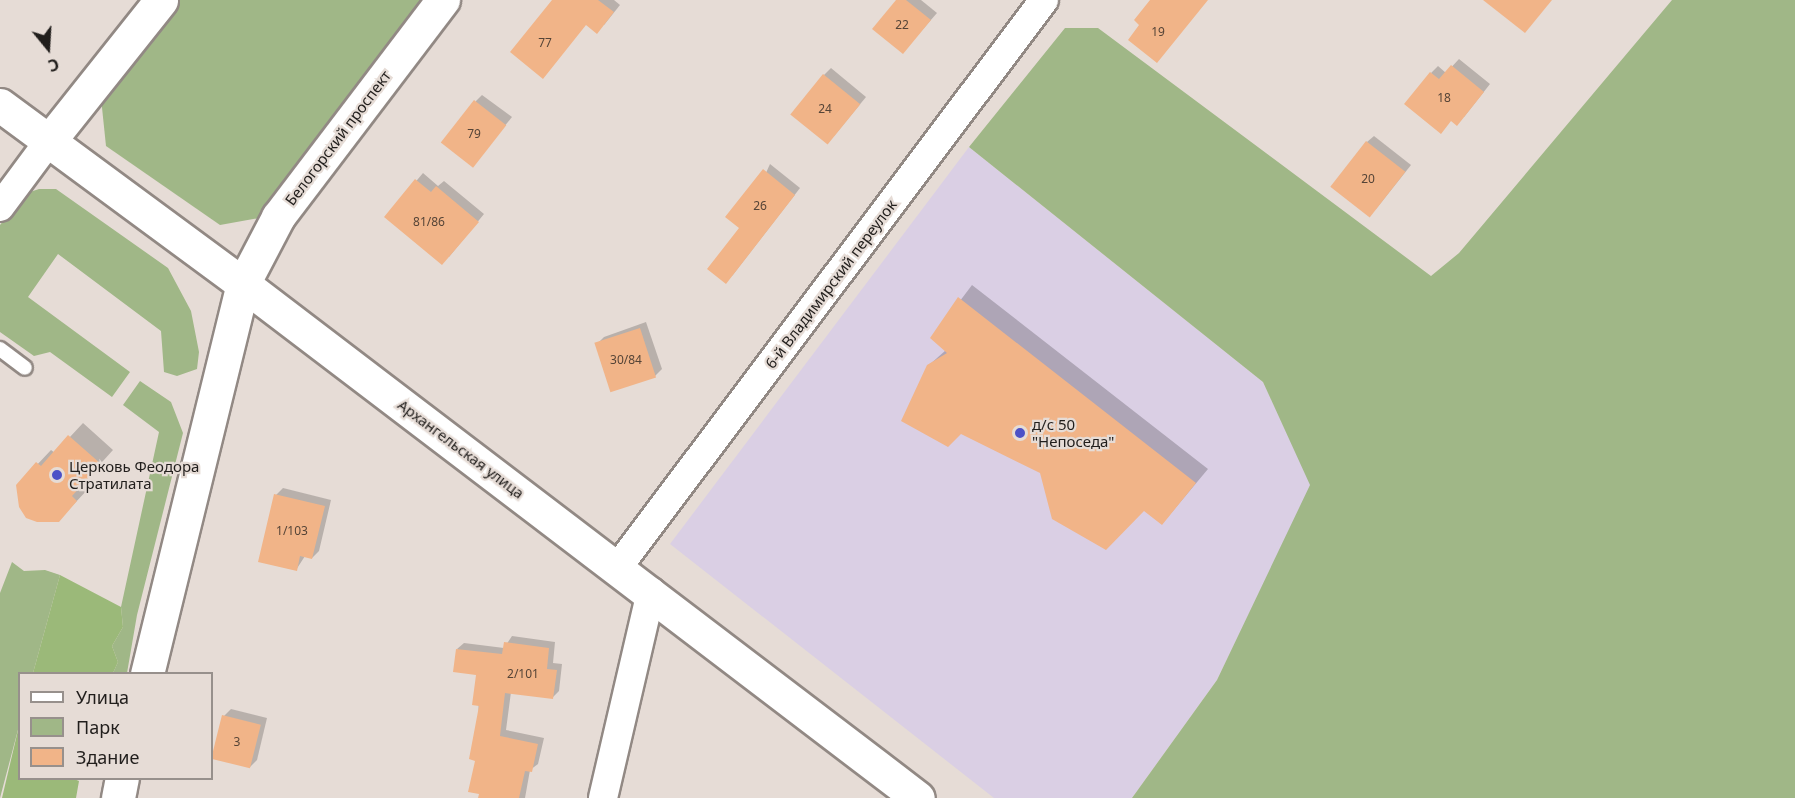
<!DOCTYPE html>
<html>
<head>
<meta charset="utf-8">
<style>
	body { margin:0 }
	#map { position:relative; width:1795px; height:798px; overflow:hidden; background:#e6dcd6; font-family:"Noto Sans",sans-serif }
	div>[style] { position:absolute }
	.education>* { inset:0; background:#dacfe4 }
	.green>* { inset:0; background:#a0b787 }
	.forest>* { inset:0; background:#9bb979 }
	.shadow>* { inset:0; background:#0003 }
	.building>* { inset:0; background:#f1b488; transform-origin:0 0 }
	.roads { filter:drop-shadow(2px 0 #928984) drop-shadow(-2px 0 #928984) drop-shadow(0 2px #928984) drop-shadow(0 -2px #928984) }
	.service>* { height:14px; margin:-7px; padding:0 7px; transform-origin:7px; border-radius:7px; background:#fff }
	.minor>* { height:28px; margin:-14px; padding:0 14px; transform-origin:14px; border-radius:14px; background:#fff }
	.tertiary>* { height:33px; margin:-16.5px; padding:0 16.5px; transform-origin:16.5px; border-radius:16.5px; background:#fff }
	.dots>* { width:16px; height:16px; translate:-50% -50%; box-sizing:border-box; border:3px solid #e6dcd6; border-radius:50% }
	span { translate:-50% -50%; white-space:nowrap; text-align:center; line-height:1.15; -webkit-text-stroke:4.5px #e6dcd6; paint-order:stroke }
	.number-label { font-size:12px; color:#554437 }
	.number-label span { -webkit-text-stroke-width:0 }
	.street-label { font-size:15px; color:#211e1c }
	.poi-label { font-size:15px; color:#211e1c }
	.left { translate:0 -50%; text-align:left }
	.legend { position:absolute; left:18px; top:672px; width:195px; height:108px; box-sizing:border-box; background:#e6dcd6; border:2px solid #97908c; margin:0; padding:8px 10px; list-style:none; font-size:18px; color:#211e1c }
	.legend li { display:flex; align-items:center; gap:12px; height:30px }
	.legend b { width:30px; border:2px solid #97908c }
	.north { position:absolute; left:18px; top:18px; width:60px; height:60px; -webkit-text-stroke:4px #e6dcd6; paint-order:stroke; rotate:162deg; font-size:16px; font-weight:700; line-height:24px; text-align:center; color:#211e1c }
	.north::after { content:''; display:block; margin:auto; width:21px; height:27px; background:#211e1c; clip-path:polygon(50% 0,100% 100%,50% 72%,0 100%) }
</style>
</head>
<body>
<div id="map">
	<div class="education">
		<i style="clip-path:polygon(969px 147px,1263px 382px,1311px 485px,1217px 680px,1132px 798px,994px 798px,670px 544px)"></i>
	</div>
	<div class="green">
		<i style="clip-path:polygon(176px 0,429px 0,265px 217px,220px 225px,106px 146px,101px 98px)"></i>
		<i style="clip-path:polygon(1672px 0,1795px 0,1795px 798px,1132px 798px,1217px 680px,1310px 485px,1263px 382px,969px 147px,1065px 28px,1098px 28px,1431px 276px,1459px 253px)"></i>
		<i style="clip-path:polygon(39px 189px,56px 189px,168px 268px,191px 311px,199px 352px,197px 369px,177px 376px,164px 372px,161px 331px,58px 254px,28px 297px,130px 372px,112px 397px,50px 352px,34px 356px,0 332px,0 225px,24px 194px)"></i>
		<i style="clip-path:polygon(140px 381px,171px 402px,183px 433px,137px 615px,127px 673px,113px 673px,118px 662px,112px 646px,123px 627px,121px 607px,159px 432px,123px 405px)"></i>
		<i style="clip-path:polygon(12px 562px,24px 571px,45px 570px,60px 575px,33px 673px,20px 674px,19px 726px,0 798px,0 593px)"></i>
	</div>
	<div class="forest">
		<i style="clip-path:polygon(60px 575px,121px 607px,123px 627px,112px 646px,118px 662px,113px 673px,33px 673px)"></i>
		<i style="clip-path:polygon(19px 726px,20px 778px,74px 779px,79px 781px,76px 798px,2px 798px)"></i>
	</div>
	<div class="shadow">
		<i style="clip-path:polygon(554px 0,614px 0,620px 5px,604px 25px)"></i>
		<i style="clip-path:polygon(898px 0,921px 0,937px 13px,903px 52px)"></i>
		<i style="clip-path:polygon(1459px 59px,1490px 84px,1464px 117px,1431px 73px,1438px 66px,1446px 73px)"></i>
		<i style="clip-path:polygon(831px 68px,866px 97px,834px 136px,824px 75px)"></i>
		<i style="clip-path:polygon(482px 95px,512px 117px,473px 165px,476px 101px)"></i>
		<i style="clip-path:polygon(1374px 136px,1411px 165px,1376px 209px,1367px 142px)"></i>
		<i style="clip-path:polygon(770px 164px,800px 188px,732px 276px,741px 228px)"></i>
		<i style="clip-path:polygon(423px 173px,438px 186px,444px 181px,484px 214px,449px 257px,386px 217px)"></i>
		<i style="clip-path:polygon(972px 285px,1208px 469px,1162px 524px,1144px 510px,1041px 472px,928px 366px,946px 350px,932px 338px)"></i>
		<i style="clip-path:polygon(646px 322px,662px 369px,655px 376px,597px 344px,604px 337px)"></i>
		<i style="clip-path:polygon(83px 423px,113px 450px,84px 482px,90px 487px,58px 521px,18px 485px,51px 450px,55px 453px)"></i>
		<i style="clip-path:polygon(283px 488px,331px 500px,319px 551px,312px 558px,305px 556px,296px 570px,276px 495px)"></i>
		<i style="clip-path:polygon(512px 636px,555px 642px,553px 663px,562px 664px,559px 691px,552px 698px,511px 692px,506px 730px,544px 738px,538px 764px,530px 770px,525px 798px,480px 798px,478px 673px,457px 649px,464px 643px,504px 648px)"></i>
		<i style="clip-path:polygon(231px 709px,267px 718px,257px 760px,250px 767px,224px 716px)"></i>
	</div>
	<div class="building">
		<i style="clip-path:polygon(552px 0,598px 0,614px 12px,597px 34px,586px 25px,543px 79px,510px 52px)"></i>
		<i style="clip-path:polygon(896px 0,906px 0,931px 20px,903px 54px,872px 29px)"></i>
		<i style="clip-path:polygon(1150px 0,1208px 0,1157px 63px,1128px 40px,1139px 25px,1134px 20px)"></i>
		<i style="clip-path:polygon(1483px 0,1552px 0,1525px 33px)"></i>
		<i style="clip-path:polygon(1451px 65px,1484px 92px,1457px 126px,1451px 121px,1441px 134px,1404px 104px,1430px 72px,1439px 79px)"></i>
		<i style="left:823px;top:74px;width:48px;height:52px;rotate:39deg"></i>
		<i style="left:474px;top:100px;width:41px;height:54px;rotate:38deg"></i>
		<i style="left:1366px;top:141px;width:50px;height:58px;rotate:38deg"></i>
		<i style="clip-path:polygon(763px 169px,795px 195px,726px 284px,707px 269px,739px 228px,725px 217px)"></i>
		<i style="clip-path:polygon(415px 179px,431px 192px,436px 186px,479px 222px,442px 265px,384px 217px)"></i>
		<i style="clip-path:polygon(958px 297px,1196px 483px,1162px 525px,1144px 511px,1106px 550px,1052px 519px,1040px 473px,961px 434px,948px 447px,901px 421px,927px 365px,947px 353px,930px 338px)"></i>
		<i style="left:640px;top:328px;width:52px;height:48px;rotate:72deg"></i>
		<i style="clip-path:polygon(68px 435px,101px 464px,72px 496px,77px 501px,59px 522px,37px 522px,26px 518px,19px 507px,16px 485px,36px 462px,41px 466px)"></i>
		<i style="clip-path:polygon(274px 494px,325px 506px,312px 559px,300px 556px,297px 571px,258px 562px)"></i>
		<i style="clip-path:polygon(504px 642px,549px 648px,547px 669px,557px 670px,553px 699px,505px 693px,500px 736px,538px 744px,532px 772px,525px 771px,519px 798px,478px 798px,479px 794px,468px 792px,475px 761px,469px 759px,479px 706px,472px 705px,476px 675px,453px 672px,456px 649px,502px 654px)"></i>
		<i style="left:222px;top:715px;width:40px;height:45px;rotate:14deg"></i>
	</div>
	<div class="roads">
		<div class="service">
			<i style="left:0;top:349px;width:31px;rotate:37deg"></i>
		</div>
		<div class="minor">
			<i style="left:0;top:207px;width:82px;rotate:-53.4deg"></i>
			<i style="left:618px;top:567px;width:709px;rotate:-53.08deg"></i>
			<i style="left:603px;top:798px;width:212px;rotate:-76.9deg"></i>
		</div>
		<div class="tertiary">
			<i style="left:0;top:105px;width:302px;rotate:36.4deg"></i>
			<i style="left:243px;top:284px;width:848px;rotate:37.29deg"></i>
			<i style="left:49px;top:141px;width:180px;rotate:-51.5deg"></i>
			<i style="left:147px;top:674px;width:402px;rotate:-76.2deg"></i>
			<i style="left:243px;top:284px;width:76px;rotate:-62.4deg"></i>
			<i style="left:278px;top:217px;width:273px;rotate:-52.8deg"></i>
			<i style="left:118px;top:798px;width:20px;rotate:-79deg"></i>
		</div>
	</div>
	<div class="dots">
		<i style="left:1020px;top:433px;background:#4c51c7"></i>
		<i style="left:57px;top:475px;background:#4c51c7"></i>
	</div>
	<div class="number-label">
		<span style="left:902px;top:25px">22</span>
		<span style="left:1158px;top:32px">19</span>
		<span style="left:545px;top:43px">77</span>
		<span style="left:1444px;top:98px">18</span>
		<span style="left:825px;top:109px">24</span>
		<span style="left:474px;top:134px">79</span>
		<span style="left:1368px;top:179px">20</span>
		<span style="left:760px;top:206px">26</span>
		<span style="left:429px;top:222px">81/86</span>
		<span style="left:626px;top:360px">30/84</span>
		<span style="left:292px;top:531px">1/103</span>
		<span style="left:523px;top:674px">2/101</span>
		<span style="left:237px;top:742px">3</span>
	</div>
	<div class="street-label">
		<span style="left:338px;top:138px;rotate:-53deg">Белогорский проспект</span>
		<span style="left:831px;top:284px;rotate:-53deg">6-й Владимирский переулок</span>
		<span style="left:461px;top:449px;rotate:37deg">Архангельская улица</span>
	</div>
	<div class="poi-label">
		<span class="left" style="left:1032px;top:433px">д/с 50<br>"Непоседа"</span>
		<span class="left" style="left:69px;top:475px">Церковь Феодора<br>Стратилата</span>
	</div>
	<ul class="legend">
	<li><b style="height:8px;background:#fff"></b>Улица</li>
	<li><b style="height:16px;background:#a0b787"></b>Парк</li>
	<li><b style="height:16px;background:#f1b488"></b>Здание</li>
	</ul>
	<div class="north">С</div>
</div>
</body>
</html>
